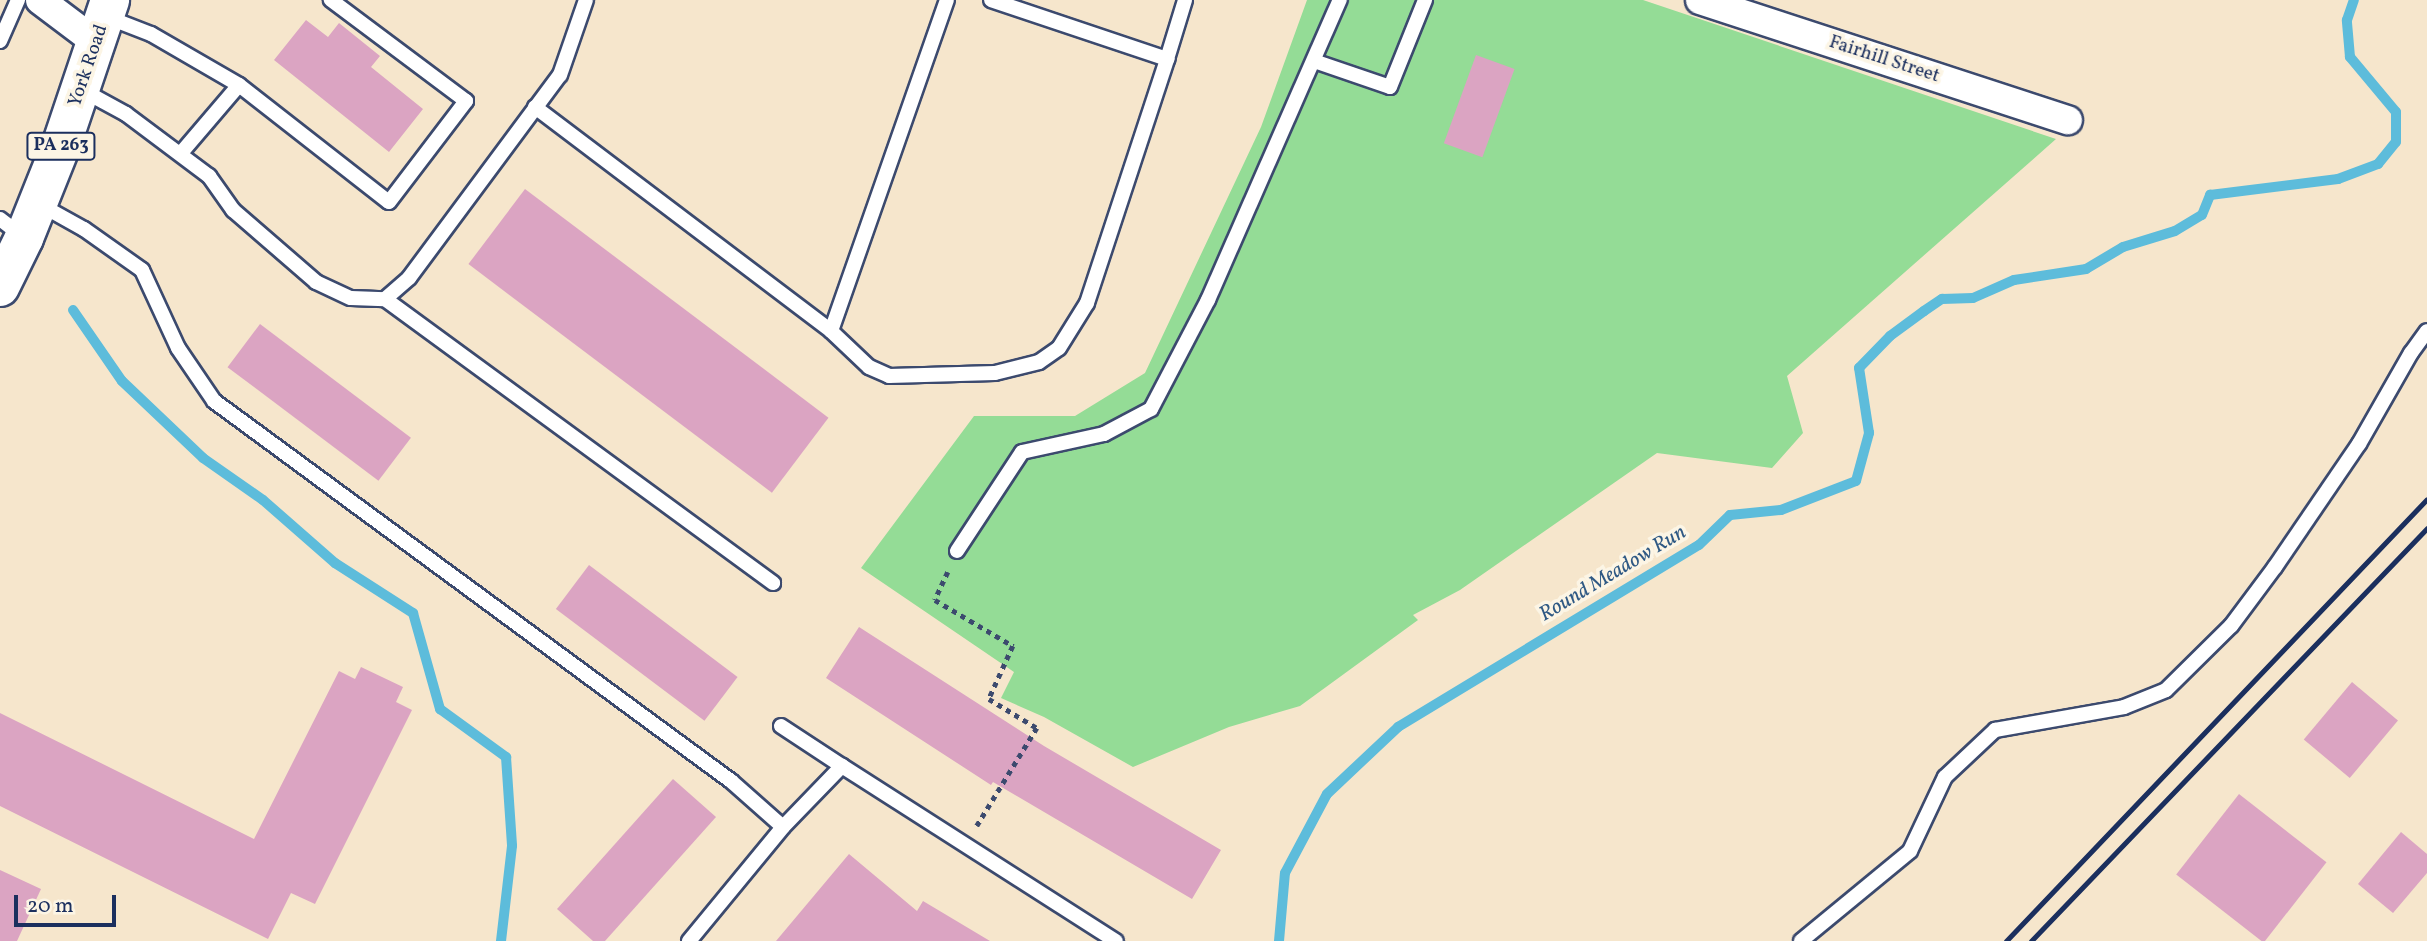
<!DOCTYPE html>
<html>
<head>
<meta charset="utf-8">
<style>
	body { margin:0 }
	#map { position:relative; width:2427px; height:941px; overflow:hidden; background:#f6e6cc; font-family:Vollkorn,serif }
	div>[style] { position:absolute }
	.green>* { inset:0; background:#94dc96 }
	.stream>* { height:10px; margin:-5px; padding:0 5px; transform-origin:5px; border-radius:5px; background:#5dbcdb }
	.building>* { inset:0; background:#dba4c2; transform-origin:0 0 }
	.path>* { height:4.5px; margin-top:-2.25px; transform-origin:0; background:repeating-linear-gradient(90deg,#3c4a6e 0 5px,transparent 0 10px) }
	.roads { filter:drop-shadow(2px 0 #3c4a6e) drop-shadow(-2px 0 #3c4a6e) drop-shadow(0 2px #3c4a6e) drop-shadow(0 -2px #3c4a6e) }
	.service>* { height:14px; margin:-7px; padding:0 7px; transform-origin:7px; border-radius:7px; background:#fff }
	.minor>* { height:28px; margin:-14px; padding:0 14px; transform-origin:14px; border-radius:14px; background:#fff }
	.trunk>* { height:38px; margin:-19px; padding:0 19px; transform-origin:19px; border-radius:19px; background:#fff }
	.rail>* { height:5px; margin:-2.5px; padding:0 2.5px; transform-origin:2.5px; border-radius:2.5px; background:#1b2f5e }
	span { translate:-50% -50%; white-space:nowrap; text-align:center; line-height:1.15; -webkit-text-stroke:7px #fcf5e5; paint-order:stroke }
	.shield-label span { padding:2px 5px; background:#fcf5e5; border:2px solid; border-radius:5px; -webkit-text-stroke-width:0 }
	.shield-label { font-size:18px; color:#1b2f5e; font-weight:700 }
	.street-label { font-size:19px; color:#1b2f5e }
	.water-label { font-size:21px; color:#2f5984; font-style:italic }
	.scale { position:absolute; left:14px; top:895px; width:102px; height:32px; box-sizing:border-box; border:4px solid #1b2f5e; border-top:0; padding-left:9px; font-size:21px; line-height:24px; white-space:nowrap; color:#1b2f5e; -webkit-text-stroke:5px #fcf5e5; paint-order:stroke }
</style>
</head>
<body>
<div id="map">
	<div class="green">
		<i style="clip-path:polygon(1307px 0,1643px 0,2056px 139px,1787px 376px,1803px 433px,1772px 468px,1657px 453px,1460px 590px,1413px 615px,1418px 620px,1300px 706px,1229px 727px,1133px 767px,1044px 717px,1001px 698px,1014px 672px,861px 568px,974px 416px,1075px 416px,1145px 373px,1261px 127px)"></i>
	</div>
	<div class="stream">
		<i style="left:73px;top:310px;width:86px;rotate:55.4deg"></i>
		<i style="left:122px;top:381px;width:112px;rotate:43.5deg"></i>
		<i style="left:203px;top:458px;width:73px;rotate:35deg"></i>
		<i style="left:263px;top:500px;width:96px;rotate:41.2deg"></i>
		<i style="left:335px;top:563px;width:93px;rotate:32.7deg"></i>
		<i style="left:413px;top:613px;width:100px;rotate:74.3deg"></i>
		<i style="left:440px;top:709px;width:82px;rotate:36deg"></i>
		<i style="left:506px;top:757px;width:89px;rotate:86.1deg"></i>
		<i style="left:512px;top:846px;width:96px;rotate:96.6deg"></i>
		<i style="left:1279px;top:941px;width:68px;rotate:-85deg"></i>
		<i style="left:1285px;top:873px;width:89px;rotate:-62deg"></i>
		<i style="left:1327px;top:794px;width:98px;rotate:-43.3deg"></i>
		<i style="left:1398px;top:727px;width:352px;rotate:-31.2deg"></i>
		<i style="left:1699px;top:545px;width:43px;rotate:-44.1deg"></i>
		<i style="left:1730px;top:515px;width:51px;rotate:-5.6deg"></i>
		<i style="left:1781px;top:510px;width:80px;rotate:-21.1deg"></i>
		<i style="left:1856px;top:481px;width:50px;rotate:-74.8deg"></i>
		<i style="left:1869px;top:433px;width:66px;rotate:-98.7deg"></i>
		<i style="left:1859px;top:368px;width:45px;rotate:-45.9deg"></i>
		<i style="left:1890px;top:336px;width:42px;rotate:-36.3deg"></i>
		<i style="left:1924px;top:311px;width:22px;rotate:-34deg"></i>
		<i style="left:1942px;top:299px;width:31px;rotate:-2deg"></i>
		<i style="left:1973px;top:298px;width:45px;rotate:-23.7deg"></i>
		<i style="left:2014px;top:280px;width:73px;rotate:-8.7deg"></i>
		<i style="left:2086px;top:269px;width:43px;rotate:-30.7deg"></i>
		<i style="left:2123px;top:247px;width:54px;rotate:-17.1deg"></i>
		<i style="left:2175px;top:231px;width:31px;rotate:-31deg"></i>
		<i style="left:2202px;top:215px;width:22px;rotate:-68deg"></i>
		<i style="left:2210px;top:195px;width:129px;rotate:-7.1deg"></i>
		<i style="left:2338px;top:179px;width:43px;rotate:-20.6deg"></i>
		<i style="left:2378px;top:164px;width:28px;rotate:-51deg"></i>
		<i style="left:2396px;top:142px;width:30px;rotate:-90deg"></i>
		<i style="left:2396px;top:112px;width:72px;rotate:-129.9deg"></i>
		<i style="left:2350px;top:57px;width:37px;rotate:-95deg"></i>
		<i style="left:2347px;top:20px;width:21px;rotate:-71deg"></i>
	</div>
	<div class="building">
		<i style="clip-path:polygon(306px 20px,328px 37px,339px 23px,380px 56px,371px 67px,423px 109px,389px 152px,274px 60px)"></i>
		<i style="left:1476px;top:55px;width:41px;height:94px;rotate:20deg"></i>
		<i style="left:525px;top:189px;width:380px;height:94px;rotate:37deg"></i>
		<i style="left:260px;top:324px;width:189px;height:54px;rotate:37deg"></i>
		<i style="left:589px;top:565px;width:186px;height:55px;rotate:37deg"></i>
		<i style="clip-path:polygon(859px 627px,1044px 746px,1221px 850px,1192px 899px,993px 782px,991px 785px,826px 678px)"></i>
		<i style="clip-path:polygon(361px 667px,403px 687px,396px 702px,412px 710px,315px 904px,291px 893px,268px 939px,0 806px,0 713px,254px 839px,339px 671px,355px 679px)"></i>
		<i style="left:2352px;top:682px;width:60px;height:75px;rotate:40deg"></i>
		<i style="clip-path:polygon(673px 779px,716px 817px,605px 941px,593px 941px,557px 909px)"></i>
		<i style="left:2239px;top:794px;width:111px;height:102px;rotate:38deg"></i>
		<i style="clip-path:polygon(2401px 832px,2427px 854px,2427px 873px,2393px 913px,2358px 884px)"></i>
		<i style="clip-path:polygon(849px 854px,917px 911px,923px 901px,990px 941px,776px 941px)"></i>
		<i style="clip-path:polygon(0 870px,41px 889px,17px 941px,0 941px)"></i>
	</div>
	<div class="path">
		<i style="left:948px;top:572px;width:31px;rotate:115deg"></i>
		<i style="left:935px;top:600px;width:91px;rotate:30.5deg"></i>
		<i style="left:1013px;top:646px;width:58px;rotate:114.4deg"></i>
		<i style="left:989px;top:699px;width:56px;rotate:31.1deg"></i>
		<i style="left:1037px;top:728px;width:115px;rotate:121.5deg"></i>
	</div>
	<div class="roads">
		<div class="service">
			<i style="left:991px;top:0;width:186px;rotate:18.5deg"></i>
			<i style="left:1167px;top:59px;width:62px;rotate:-73deg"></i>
			<i style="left:107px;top:17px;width:47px;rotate:21.1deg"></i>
			<i style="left:151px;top:34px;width:102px;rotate:30.1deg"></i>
			<i style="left:239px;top:85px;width:190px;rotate:38deg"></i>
			<i style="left:389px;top:202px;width:127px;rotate:-52.7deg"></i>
			<i style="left:466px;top:101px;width:169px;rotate:-143.2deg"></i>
			<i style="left:0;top:41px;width:45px;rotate:-66.3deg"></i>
			<i style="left:1314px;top:61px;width:80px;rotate:18.9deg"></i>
			<i style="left:1390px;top:87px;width:94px;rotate:-68.1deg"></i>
			<i style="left:82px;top:90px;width:50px;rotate:28.6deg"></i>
			<i style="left:126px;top:114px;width:104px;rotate:36.8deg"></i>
			<i style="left:209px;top:176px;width:42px;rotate:54.8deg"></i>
			<i style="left:233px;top:210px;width:110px;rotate:40.9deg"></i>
			<i style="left:316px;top:282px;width:38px;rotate:25deg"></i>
			<i style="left:351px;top:298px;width:34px;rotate:2deg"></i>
			<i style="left:385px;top:299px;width:481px;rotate:36.2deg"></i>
			<i style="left:535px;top:107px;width:371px;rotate:37.1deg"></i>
			<i style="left:831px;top:331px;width:351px;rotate:-70.7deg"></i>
			<i style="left:181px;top:153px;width:89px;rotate:-49.5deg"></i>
			<i style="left:39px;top:204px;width:51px;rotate:29.1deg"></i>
			<i style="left:84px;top:229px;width:71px;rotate:35.3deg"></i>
			<i style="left:142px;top:270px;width:86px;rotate:65.2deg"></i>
			<i style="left:178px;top:348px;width:64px;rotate:55.8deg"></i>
			<i style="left:214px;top:401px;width:642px;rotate:36.32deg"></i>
			<i style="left:731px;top:781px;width:69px;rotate:41.5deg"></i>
			<i style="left:783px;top:827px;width:148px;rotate:129.5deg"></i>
			<i style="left:0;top:219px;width:29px;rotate:38deg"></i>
			<i style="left:385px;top:299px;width:32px;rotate:-41deg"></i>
			<i style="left:409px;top:278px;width:253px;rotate:-53.4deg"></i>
			<i style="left:560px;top:75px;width:79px;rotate:-70.9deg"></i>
			<i style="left:831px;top:331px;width:52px;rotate:43.5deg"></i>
			<i style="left:869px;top:367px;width:22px;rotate:24deg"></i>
			<i style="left:889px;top:376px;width:106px;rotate:-1.6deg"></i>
			<i style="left:995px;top:373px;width:45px;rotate:-14deg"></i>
			<i style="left:1039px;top:362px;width:24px;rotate:-35deg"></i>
			<i style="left:1059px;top:348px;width:53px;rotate:-58.1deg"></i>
			<i style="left:1087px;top:303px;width:257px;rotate:-71.8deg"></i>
			<i style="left:957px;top:551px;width:118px;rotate:-56.7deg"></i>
			<i style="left:1022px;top:452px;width:84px;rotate:-12.4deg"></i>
			<i style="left:1104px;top:434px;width:53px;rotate:-28deg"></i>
			<i style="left:1151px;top:409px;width:123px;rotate:-62.4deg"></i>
			<i style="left:1208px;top:300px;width:328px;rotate:-66.3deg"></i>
			<i style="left:781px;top:726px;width:73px;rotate:33.3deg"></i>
			<i style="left:783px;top:827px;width:85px;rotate:-46deg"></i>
			<i style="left:842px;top:766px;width:325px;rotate:32.6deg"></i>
			<i style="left:1801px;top:941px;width:141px;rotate:-39.5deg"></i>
			<i style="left:1910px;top:851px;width:82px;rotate:-64.7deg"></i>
			<i style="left:1945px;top:777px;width:69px;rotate:-43.2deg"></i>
			<i style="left:1995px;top:730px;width:131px;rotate:-10.1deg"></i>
			<i style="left:2124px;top:707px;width:45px;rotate:-22deg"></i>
			<i style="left:2166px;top:690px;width:91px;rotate:-44.6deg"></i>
			<i style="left:2231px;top:626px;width:74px;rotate:-53.3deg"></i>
			<i style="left:2275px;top:567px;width:149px;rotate:-55.7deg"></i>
			<i style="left:2359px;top:444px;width:105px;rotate:-60.3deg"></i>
			<i style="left:2411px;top:353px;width:27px;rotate:-54deg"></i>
		</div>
		<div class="minor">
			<i style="left:40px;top:0;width:71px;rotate:37deg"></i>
			<i style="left:1700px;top:0;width:387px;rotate:18.1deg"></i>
		</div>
		<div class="trunk">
			<i style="left:0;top:287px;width:55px;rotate:-63.9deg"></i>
			<i style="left:24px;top:238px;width:102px;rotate:-68.2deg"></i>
			<i style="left:62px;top:143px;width:151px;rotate:-71.4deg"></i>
		</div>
	</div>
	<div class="rail">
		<i style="left:2006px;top:941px;width:610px;rotate:-46.39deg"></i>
		<i style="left:2031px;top:941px;width:572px;rotate:-46.2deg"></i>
	</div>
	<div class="shield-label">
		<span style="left:61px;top:146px">PA 263</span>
	</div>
	<div class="street-label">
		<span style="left:1884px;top:60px;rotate:18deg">Fairhill Street</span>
		<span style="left:89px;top:66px;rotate:-71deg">York Road</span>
	</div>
	<div class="water-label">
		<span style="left:1613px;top:574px;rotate:-31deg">Round Meadow Run</span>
	</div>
	<div class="scale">20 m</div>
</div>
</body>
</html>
